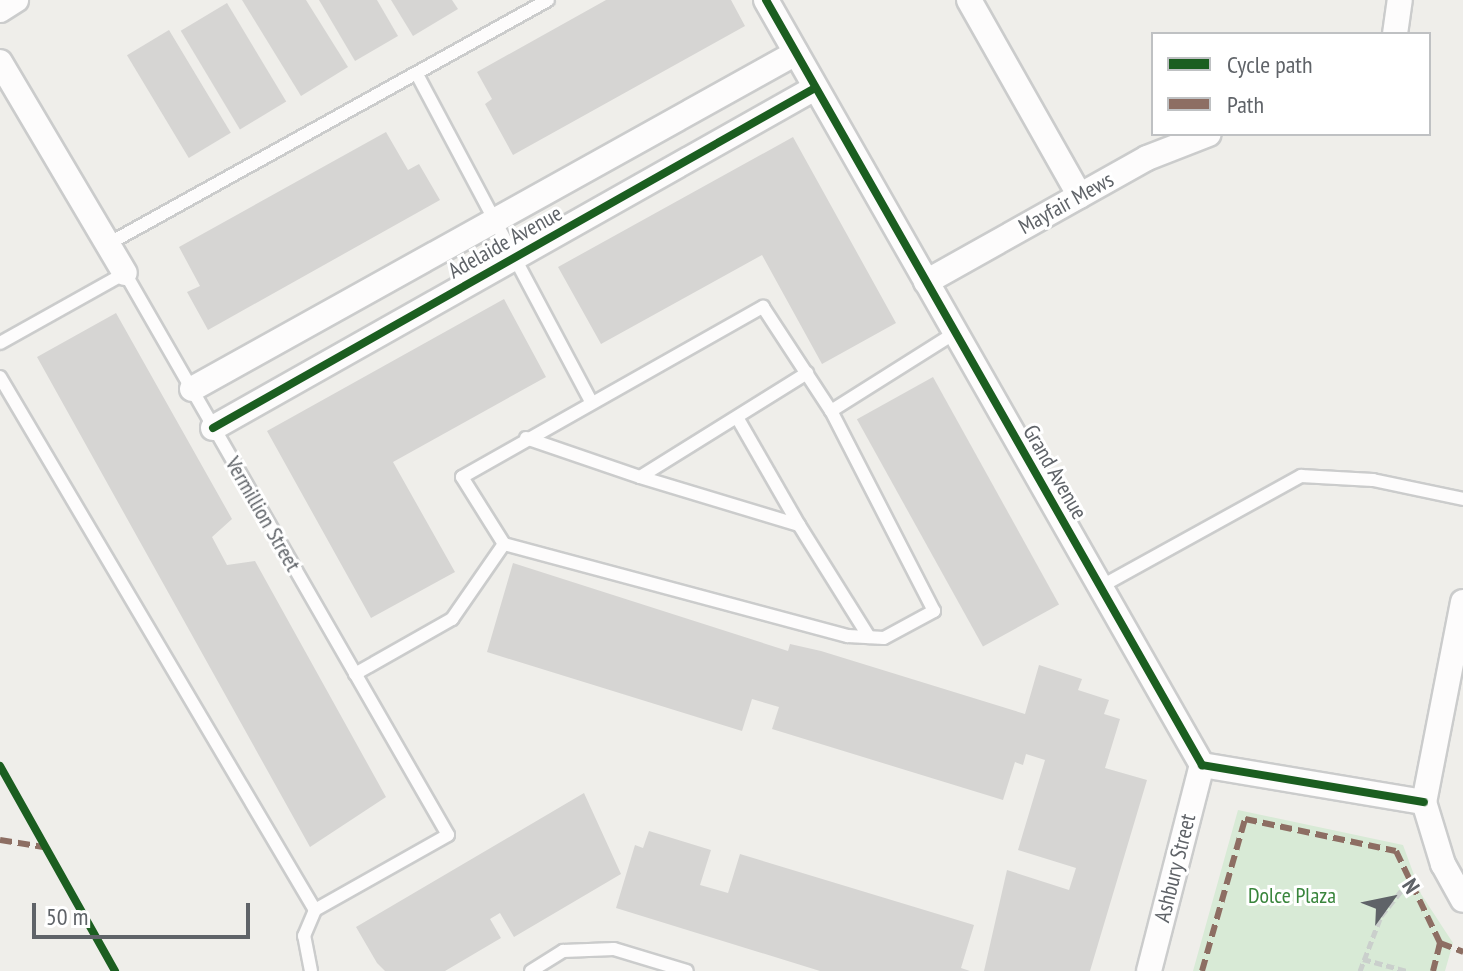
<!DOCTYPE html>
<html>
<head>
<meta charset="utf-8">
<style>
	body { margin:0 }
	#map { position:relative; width:1463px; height:971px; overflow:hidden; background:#efeeea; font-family:"PT Sans Narrow",sans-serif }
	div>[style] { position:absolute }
	.green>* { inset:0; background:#d8ead6 }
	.building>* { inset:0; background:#d6d5d3; transform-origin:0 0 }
	.path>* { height:5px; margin-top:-2.5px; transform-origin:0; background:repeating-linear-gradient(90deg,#cacfcc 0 8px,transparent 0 12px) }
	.roads { filter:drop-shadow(2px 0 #cbcccc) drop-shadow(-2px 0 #cbcccc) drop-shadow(0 2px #cbcccc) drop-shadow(0 -2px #cbcccc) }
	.lane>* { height:12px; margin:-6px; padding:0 6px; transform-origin:6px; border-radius:6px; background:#fdfcfc }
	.street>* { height:24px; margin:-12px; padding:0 12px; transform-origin:12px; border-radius:12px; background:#fdfcfc }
	.quiet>* { height:6px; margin-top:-3px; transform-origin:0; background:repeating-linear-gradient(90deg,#8d6e63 0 12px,transparent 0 18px) }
	.cycleway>* { height:8px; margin:-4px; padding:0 4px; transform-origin:4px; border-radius:4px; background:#1b5e20 }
	span { translate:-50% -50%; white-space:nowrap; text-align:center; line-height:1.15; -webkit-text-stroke:6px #fff; paint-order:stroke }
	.street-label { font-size:22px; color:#5f6368 }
	.park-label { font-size:22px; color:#39853c }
	.legend { position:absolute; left:1151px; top:32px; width:280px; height:104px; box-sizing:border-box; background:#fff; border:2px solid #bfc1c3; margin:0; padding:10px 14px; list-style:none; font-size:24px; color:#5f6368 }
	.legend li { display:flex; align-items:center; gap:16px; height:40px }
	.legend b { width:40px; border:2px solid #bfc1c3 }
	.north { position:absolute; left:1351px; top:859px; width:80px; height:80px; -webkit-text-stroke:6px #fff; paint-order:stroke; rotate:57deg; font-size:22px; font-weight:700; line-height:32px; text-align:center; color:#5f6368 }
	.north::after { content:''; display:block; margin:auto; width:28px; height:36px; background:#5f6368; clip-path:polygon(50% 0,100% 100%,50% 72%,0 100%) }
	.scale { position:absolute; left:32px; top:903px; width:218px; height:36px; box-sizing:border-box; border:4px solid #5f6368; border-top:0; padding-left:10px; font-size:24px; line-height:28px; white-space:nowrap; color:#5f6368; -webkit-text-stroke:6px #fff; paint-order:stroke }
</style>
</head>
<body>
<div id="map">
	<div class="green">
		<i style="clip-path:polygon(1238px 810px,1403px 845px,1421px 894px,1453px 943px,1445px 971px,1193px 971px)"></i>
	</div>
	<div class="building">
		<i style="clip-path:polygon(242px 0,306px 0,348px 67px,301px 96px)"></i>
		<i style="clip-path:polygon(319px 0,377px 0,398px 36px,355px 61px)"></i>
		<i style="clip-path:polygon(391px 0,452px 0,458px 9px,413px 36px)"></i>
		<i style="clip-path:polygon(606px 0,731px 0,745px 26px,513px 155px,485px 104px,492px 99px,477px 72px)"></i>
		<i style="left:227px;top:3px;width:115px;height:54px;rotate:59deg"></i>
		<i style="left:169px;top:30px;width:120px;height:49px;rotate:59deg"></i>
		<i style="clip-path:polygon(386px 132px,408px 170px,419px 164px,440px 200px,208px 330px,187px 292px,200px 286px,179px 247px)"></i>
		<i style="clip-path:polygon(793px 137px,896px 323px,822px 364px,762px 255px,601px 344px,558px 267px)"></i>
		<i style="clip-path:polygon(504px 299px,546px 377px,393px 462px,455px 572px,371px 618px,267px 431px)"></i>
		<i style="clip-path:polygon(116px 313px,232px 519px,212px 537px,227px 565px,255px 561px,386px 797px,310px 847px,37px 357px)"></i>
		<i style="left:933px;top:377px;width:260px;height:87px;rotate:61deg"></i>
		<i style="clip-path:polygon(513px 563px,788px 651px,790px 644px,821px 651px,1025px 714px,1039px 665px,1082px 679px,1078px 690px,1109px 700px,1104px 714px,1120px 719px,1105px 768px,1147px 780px,1090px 971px,984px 971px,1007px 870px,1069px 890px,1076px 868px,1018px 850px,1045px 760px,1026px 754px,1023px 765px,1015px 762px,1003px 800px,772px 729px,779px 707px,752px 699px,742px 731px,487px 652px)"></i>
		<i style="clip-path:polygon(584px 793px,621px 874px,514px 937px,500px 913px,490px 919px,501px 938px,445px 971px,385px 971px,377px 963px,356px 927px)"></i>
		<i style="clip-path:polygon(649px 831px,711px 850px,700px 885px,728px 893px,740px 854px,974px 925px,961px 968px,970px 971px,820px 971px,616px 908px,635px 845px,643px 848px)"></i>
	</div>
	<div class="path">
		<i style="left:1363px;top:959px;width:46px;rotate:15.3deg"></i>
		<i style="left:1360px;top:971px;width:59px;rotate:-69.1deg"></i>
		<i style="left:1381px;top:916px;width:45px;rotate:-51.3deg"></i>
	</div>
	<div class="roads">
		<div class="lane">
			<i style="left:419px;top:78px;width:364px;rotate:62deg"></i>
			<i style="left:108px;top:244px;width:503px;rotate:-29.01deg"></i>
			<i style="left:0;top:343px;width:143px;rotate:-29.2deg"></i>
			<i style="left:125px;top:273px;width:648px;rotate:60.11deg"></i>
			<i style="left:448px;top:835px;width:153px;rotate:150.6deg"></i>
			<i style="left:0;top:377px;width:619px;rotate:59.42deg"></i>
			<i style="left:738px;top:419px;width:122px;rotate:60.1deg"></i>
			<i style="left:526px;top:438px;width:120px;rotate:18.9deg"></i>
			<i style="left:640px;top:477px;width:197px;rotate:-31.9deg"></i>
			<i style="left:640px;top:477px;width:166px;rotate:16.8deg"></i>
			<i style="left:799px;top:525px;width:132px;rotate:58deg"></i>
			<i style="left:504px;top:544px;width:79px;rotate:-122.1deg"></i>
			<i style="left:462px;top:477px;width:346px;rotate:-29.5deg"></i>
			<i style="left:763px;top:307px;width:124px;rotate:56.8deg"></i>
			<i style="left:1100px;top:587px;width:230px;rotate:-28.9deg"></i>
			<i style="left:1301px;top:476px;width:72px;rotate:3.2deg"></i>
			<i style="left:1373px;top:480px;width:92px;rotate:11.9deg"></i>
			<i style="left:355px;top:674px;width:112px;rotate:-29.6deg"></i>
			<i style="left:452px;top:619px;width:91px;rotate:-55.3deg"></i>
			<i style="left:504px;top:544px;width:356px;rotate:15deg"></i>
			<i style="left:848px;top:636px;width:36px;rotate:3deg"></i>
			<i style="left:884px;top:638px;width:57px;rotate:-28.4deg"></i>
			<i style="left:934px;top:611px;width:225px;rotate:-117.2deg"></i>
			<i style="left:831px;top:411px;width:146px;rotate:-32.2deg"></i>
			<i style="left:311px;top:971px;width:36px;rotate:-101deg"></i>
			<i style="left:304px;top:936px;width:28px;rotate:-67deg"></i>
			<i style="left:531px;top:971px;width:38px;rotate:-32deg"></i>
			<i style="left:563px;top:951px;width:51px;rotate:-2.2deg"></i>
			<i style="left:614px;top:949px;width:76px;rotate:16.8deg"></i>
		</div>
		<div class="street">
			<i style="left:766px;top:0;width:881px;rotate:60.32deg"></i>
			<i style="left:1202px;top:765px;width:225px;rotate:9.5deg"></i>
			<i style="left:969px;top:0;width:225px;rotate:60.5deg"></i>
			<i style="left:0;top:10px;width:19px;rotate:-32deg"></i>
			<i style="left:1395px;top:34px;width:34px;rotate:-82deg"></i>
			<i style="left:0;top:62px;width:245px;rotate:59.4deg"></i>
			<i style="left:926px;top:282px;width:253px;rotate:-29.3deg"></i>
			<i style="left:1147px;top:158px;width:66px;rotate:-21.2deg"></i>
			<i style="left:192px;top:389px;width:691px;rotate:-29.09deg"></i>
			<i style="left:213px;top:428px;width:691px;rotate:-29.46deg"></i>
			<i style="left:1463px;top:602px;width:204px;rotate:101deg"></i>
			<i style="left:1424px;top:802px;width:65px;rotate:73deg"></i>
			<i style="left:1443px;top:864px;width:41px;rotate:60.9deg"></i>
			<i style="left:1149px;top:971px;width:213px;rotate:-75.6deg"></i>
		</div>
	</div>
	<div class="quiet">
		<i style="left:0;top:840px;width:44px;rotate:9.2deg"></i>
		<i style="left:1440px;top:943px;width:25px;rotate:21deg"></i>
		<i style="left:1202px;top:971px;width:158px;rotate:-74.2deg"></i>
		<i style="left:1245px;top:819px;width:154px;rotate:12deg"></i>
		<i style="left:1396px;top:851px;width:102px;rotate:64.4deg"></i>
		<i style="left:1440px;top:943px;width:29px;rotate:104deg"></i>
	</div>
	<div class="cycleway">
		<i style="left:766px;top:0;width:881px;rotate:60.32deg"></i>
		<i style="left:1202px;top:765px;width:225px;rotate:9.5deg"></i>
		<i style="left:213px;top:428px;width:691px;rotate:-29.46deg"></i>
		<i style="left:0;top:766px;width:235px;rotate:60.7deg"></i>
	</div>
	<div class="street-label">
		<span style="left:1066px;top:203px;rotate:-29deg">Mayfair Mews</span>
		<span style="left:505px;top:242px;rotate:-29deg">Adelaide Avenue</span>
		<span style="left:1055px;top:472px;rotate:60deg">Grand Avenue</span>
		<span style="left:263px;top:514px;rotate:60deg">Vermillion Street</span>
		<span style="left:1175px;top:868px;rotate:-76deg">Ashbury Street</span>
	</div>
	<div class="park-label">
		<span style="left:1292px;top:896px">Dolce Plaza</span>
	</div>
	<ul class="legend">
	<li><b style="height:10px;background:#1b5e20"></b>Cycle path</li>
	<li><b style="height:10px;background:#8d6e63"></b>Path</li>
	</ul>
	<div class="north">N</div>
	<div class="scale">50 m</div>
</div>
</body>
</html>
